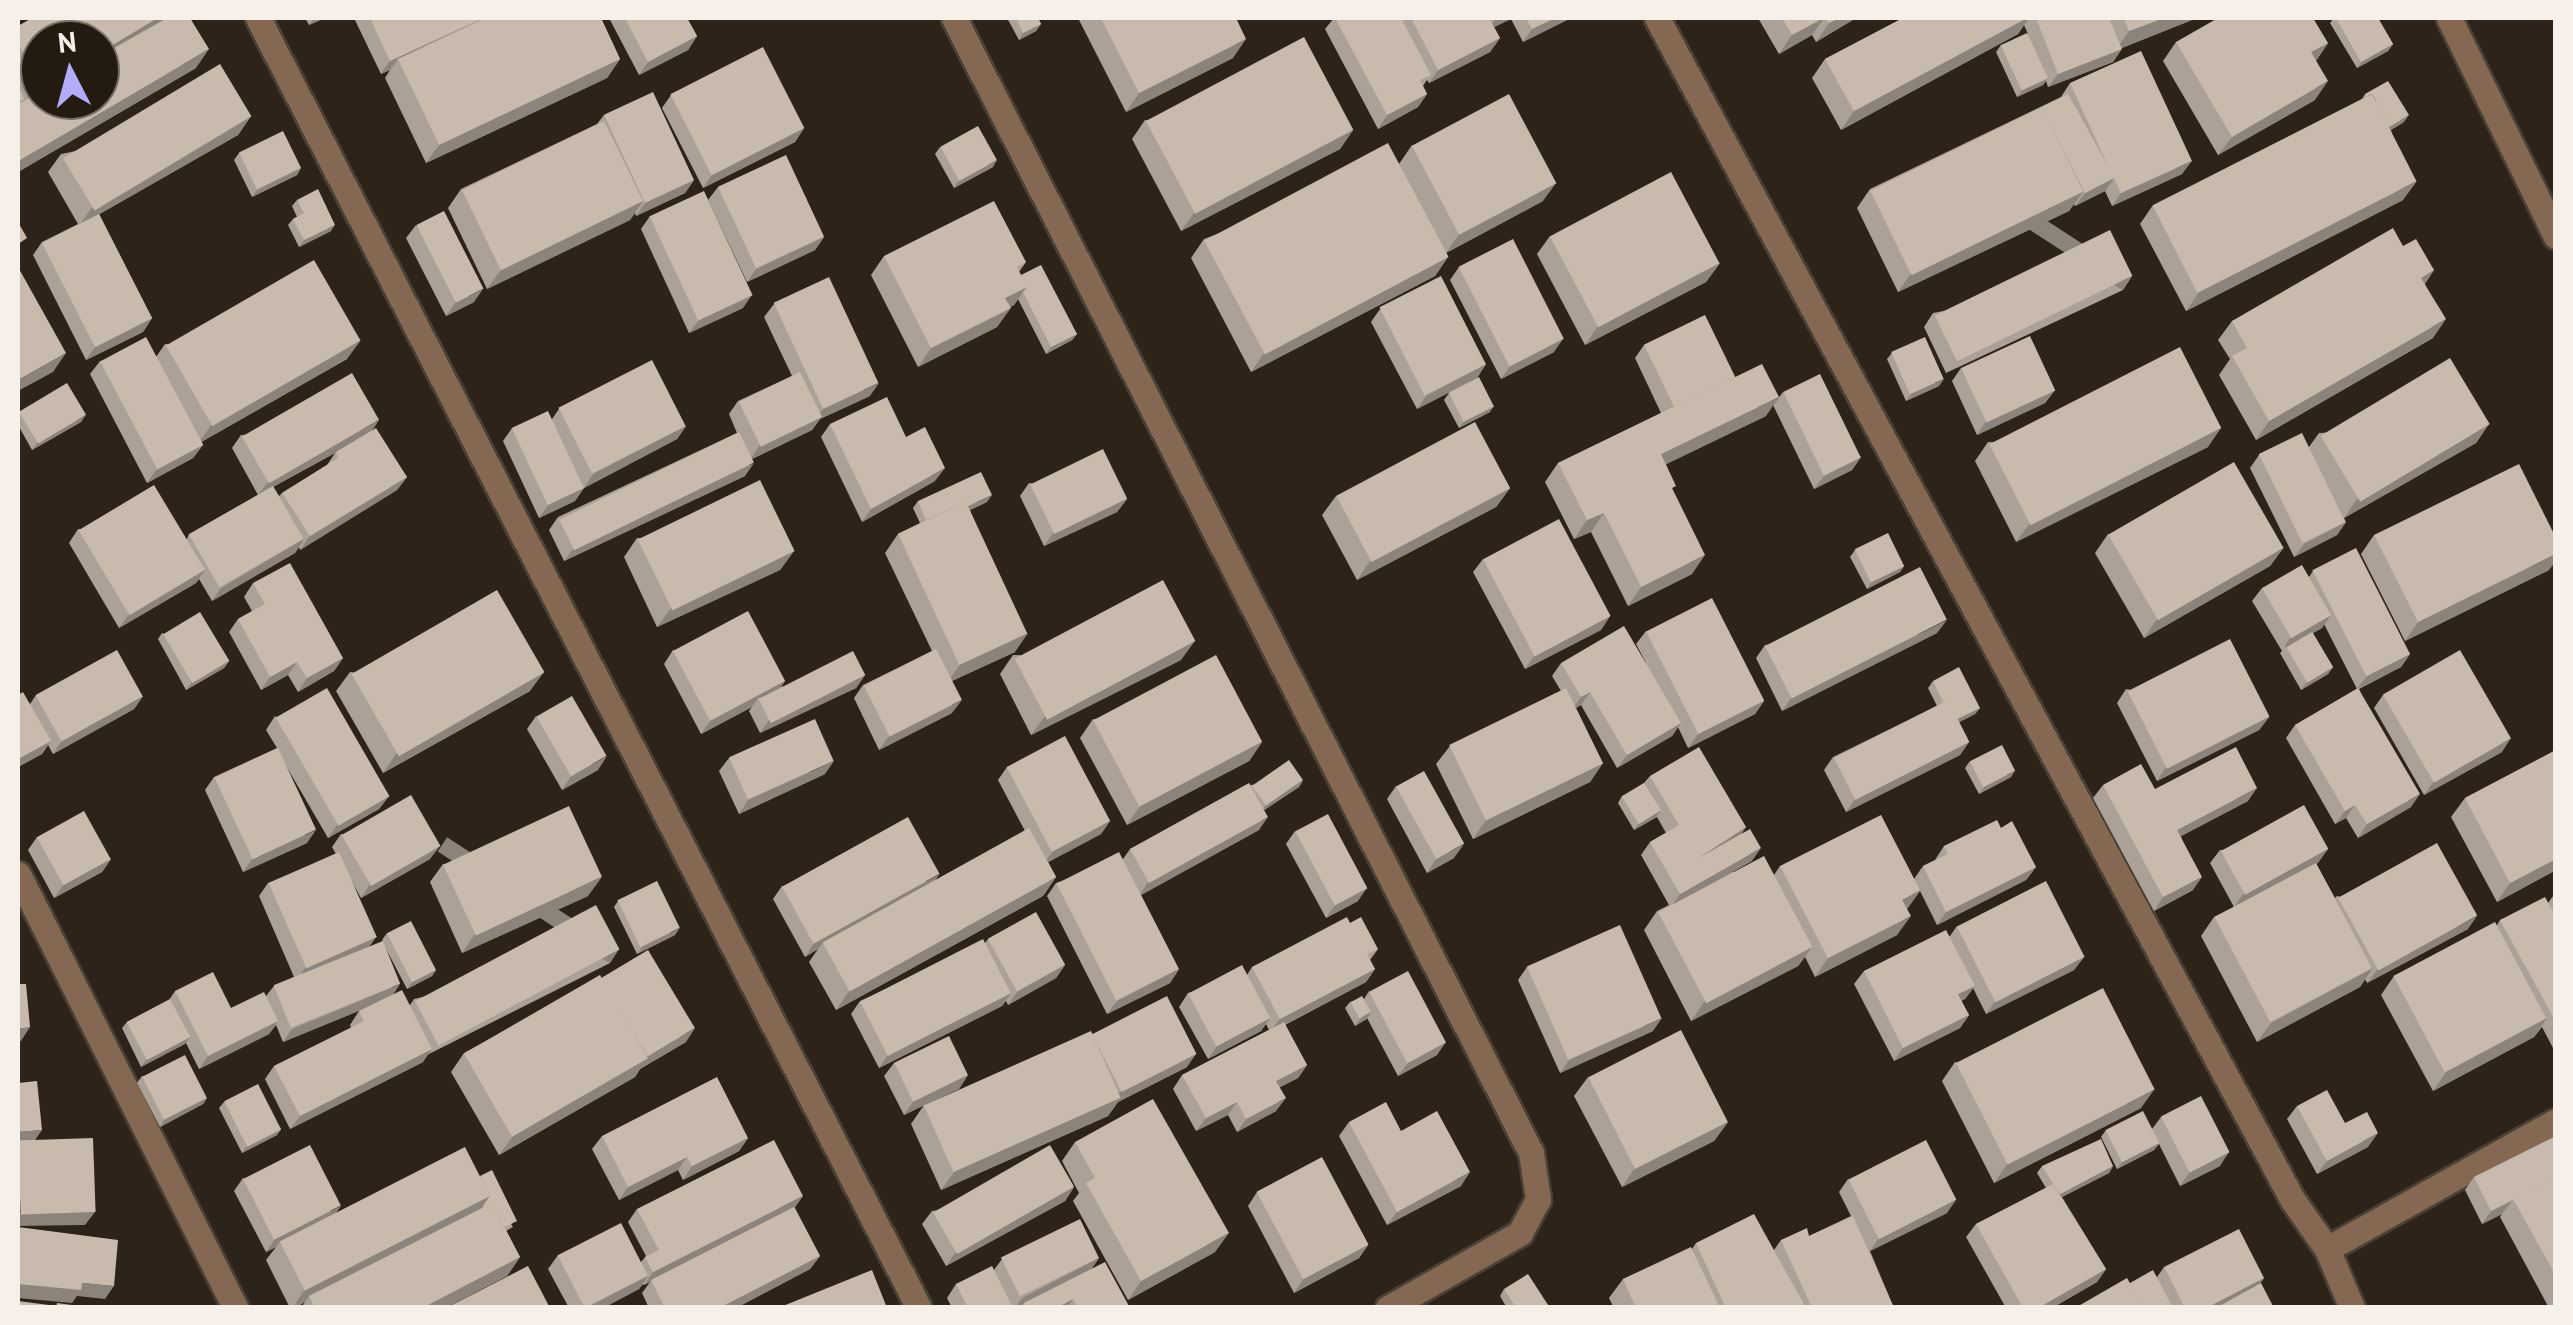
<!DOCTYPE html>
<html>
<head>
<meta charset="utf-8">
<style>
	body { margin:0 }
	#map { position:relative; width:2573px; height:1325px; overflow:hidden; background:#2d2319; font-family:"PT Sans",sans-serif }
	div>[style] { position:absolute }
	.roads { filter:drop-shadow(2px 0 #494036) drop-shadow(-2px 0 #494036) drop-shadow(0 2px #494036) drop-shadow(0 -2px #494036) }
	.minor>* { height:25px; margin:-12.5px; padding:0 12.5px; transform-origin:12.5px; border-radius:12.5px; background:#846852 }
	.wall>* { inset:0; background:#aca196 }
	.shaded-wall>* { inset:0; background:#8c837a; transform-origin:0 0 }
	.building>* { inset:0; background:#c8bbae; transform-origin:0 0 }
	span { translate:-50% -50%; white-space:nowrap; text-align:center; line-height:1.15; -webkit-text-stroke:10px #231a10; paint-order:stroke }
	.frame { position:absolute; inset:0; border:20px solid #f7f0e9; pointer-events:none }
	.north { position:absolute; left:20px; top:20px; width:100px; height:100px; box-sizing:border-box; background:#231a10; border:2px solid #787067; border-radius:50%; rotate:354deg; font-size:28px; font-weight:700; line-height:40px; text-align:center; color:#f7f0e9 }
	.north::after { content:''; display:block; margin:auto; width:35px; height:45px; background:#b3acf9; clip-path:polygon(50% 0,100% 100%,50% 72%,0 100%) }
</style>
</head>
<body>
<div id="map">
	<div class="roads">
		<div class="minor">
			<i style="left:258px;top:18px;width:1449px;rotate:62.87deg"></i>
			<i style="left:954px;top:18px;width:1273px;rotate:63.05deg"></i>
			<i style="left:1531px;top:1153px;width:47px;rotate:81.3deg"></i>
			<i style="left:1538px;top:1199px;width:38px;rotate:118deg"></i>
			<i style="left:1520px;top:1233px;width:152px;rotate:150.4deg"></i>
			<i style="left:1657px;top:18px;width:1341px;rotate:61.73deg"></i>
			<i style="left:2292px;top:1199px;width:61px;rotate:55deg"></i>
			<i style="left:2327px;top:1249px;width:64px;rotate:67deg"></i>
			<i style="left:2449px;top:18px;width:243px;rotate:63.9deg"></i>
			<i style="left:18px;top:874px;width:485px;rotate:63.4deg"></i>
			<i style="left:2327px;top:1249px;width:262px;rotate:-29.2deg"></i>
		</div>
	</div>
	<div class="wall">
		<i style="clip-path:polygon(305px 18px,325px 18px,309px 25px)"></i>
		<i style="clip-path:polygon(354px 18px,601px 18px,620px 59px,607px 78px,426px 163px,385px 78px,390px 70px,381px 74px)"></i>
		<i style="clip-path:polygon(609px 18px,687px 18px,697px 36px,688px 50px,639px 75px)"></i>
		<i style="clip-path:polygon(1007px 18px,1038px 18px,1041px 24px,1036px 31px,1019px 40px)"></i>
		<i style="clip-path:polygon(1078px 18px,1236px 18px,1233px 58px,1126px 112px)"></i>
		<i style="clip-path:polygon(1334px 18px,1571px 18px,1523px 42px,1511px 19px,1494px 27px,1500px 38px,1490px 52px,1429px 83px,1427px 80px,1423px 86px,1427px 94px,1418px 107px,1378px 129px,1325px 29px)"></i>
		<i style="clip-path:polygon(1758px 18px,1856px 18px,1816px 42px,1812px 35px,1779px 54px)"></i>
		<i style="clip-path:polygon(1903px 18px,2197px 18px,2122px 48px,2113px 62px,2048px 87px,2046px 81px,2043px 85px,2017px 97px,1996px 52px,2001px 45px,2028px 34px,2024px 25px,2018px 34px,1841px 130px,1812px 78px,1825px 59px)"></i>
		<i style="clip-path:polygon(2334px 18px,2378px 18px,2393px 44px,2388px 51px,2357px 68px,2330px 23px)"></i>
		<i style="clip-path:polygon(18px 26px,196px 68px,18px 172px)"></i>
		<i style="clip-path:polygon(2176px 42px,2328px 43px,2316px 61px,2315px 100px,2218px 155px,2163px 61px)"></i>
		<i style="clip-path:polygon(2070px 83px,2182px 174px,2112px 206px,2105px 191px,2075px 206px,2074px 204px,2069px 211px,1898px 292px,1857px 208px,1870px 189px,2061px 97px)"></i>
		<i style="clip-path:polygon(2365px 94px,2404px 122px,2391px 130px,2403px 200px,2186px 311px,2140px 224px,2153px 205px,2362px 99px)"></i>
		<i style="clip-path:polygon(671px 95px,804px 128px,795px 142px,703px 188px,662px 108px)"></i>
		<i style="clip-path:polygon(604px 115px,694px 180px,685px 193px,636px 216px,635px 213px,630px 220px,487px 289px,448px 208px,461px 189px,597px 124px)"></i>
		<i style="clip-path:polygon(251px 116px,238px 135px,99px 214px,152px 318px,143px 332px,86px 360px,33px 255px,42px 242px,78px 224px,48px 172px,61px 154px)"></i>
		<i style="clip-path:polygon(1145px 120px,1353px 130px,1340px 149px,1181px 231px,1132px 139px)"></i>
		<i style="clip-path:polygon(1412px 145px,1543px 201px,1446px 253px,1448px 257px,1435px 276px,1251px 372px,1191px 258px,1204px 239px,1399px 164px)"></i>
		<i style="clip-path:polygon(940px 147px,993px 167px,954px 188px,935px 154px)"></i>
		<i style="clip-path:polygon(239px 153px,301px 168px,297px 175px,252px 197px,234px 160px)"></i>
		<i style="clip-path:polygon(718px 187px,824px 237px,815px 250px,747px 282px,708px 200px)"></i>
		<i style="clip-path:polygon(297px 200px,331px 231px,299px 247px,288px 225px,293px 219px,297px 217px,292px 206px)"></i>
		<i style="clip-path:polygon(650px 216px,743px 308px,689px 333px,641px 229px)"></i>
		<i style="clip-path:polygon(416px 225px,474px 302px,446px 316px,406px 238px)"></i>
		<i style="clip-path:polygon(1550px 236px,1720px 263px,1706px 282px,1585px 345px,1537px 254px)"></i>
		<i style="clip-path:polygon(2403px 246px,2434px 270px,2425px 284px,2433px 338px,2256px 440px,2219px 375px,2230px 359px,2218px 340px,2232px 321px)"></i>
		<i style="clip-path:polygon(884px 256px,1026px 262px,1019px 272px,1021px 275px,1077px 334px,1072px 340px,1046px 354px,1018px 299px,1014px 305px,1010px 307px,997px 327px,918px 367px,871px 275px)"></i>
		<i style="clip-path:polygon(1459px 267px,1554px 352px,1501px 379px,1450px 280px)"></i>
		<i style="clip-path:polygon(2132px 276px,2123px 290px,1946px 373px,1924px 327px,1933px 313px)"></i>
		<i style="clip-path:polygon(774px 304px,870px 396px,820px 419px,812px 430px,752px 459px,745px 476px,564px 561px,549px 530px,558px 517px,737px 433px,729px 414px,738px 401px,792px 376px,764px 317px)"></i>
		<i style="clip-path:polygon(1380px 309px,1486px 364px,1477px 378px,1417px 409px,1371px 322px)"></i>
		<i style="clip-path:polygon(165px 344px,347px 359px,201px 442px,203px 445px,193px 458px,147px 483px,90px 374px,100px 361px,156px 357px)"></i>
		<i style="clip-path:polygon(1644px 345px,1735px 377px,1766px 416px,1666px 464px,1692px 574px,1628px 606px,1591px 532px,1574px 539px,1545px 482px,1558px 463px,1661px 413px,1635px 358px)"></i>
		<i style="clip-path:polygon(1892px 353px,1939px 386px,1906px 401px,1887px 359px)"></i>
		<i style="clip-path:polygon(1961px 368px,2055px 390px,2045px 403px,1977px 435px,1952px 381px)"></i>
		<i style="clip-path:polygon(1783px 392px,1861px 457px,1852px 470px,1814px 489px,1773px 405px)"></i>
		<i style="clip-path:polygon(1449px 393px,1490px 412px,1459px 428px,1444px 400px)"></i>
		<i style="clip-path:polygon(559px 409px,686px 426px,677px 439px,584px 488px,575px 501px,539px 518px,503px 441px,512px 428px,552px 419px)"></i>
		<i style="clip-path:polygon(18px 411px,81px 422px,32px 450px,18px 425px)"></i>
		<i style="clip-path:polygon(830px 424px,906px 437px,935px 481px,862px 522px,821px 437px)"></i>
		<i style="clip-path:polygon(2489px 424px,2476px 443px,2344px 518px,2346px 522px,2337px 535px,2294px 557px,2250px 468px,2259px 455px,2309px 447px,2319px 433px)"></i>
		<i style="clip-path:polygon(evenodd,372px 430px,407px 477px,397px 490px,300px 550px,299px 547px,295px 553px,212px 601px,199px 579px,196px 583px,119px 628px,69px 543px,78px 529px,187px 539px,189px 534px,258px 495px,232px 448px,241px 435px,372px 430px,335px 453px,327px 465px,282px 493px,279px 496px,273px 487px,335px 453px)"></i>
		<i style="clip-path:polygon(1988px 442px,2208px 447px,2016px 542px,1975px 461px)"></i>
		<i style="clip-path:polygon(1029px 483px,1127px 499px,1117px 512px,1044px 546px,1020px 496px)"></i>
		<i style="clip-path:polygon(1510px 488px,1496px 507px,1357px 580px,1322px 515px,1336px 496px)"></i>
		<i style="clip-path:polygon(918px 501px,987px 502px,970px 510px,1015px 652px,952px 681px,952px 713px,879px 750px,854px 698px,863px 685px,932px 651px,885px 553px,898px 534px,920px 523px,913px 508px)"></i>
		<i style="clip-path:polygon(2108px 534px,2284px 547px,2270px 566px,2144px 638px,2095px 553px)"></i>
		<i style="clip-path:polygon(2374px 535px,2549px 570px,2405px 641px,2361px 554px)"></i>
		<i style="clip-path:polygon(637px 538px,794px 551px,780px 570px,657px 627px,624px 557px)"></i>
		<i style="clip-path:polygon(1855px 550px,1904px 566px,1900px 572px,1867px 589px,1850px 557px)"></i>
		<i style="clip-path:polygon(1483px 559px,1610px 616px,1601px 630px,1525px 669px,1473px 572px)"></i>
		<i style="clip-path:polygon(2313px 571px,2410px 654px,2401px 667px,2359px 689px,2411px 807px,2358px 838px,2346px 818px,2335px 824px,2286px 738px,2295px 725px,2357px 689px,2324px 624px,2322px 628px,2313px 633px,2333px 667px,2328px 674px,2301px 690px,2280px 653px,2282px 651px,2252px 601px,2262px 588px,2309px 577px)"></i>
		<i style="clip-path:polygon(253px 583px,343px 658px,334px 671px,298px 692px,288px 675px,261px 690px,229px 632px,238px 619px,252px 611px,244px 597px)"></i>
		<i style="clip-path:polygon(1646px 631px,1764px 701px,1755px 714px,1688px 748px,1678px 727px,1672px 736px,1617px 768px,1581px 705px,1576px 708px,1603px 763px,1590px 782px,1473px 839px,1436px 764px,1450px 746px,1561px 691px,1552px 676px,1561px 663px,1646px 663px,1636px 644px)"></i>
		<i style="clip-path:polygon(162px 633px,229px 661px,224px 668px,186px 690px,158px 639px)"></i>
		<i style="clip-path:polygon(1937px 633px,1782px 711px,1756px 658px,1765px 645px)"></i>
		<i style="clip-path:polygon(673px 650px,785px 681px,781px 687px,865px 675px,856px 688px,760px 733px,749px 711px,752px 707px,701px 734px,664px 664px)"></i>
		<i style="clip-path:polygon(1013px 655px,1181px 660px,1031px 735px,1000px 674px)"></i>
		<i style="clip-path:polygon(350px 672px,530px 691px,383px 773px,336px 691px)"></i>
		<i style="clip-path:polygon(1933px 681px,1980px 708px,1975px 714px,1959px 722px,1969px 742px,1960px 755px,1846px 812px,1824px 770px,1833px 757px,1937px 706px,1928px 688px)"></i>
		<i style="clip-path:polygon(2126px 689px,2269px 717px,2259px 730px,2157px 781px,2117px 703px)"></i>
		<i style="clip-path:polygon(18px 695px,30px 704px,36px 695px,143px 696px,134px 709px,53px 754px,48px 745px,42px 754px,18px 767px)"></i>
		<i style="clip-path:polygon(2383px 695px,2502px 752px,2424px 795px,2374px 708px)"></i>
		<i style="clip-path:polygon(275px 716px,389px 796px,379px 809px,328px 838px,285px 764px,307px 843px,243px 872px,205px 790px,214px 777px,277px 748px,266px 730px)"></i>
		<i style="clip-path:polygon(536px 716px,598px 770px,562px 790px,527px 729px)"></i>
		<i style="clip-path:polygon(1093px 719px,1262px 742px,1249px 761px,1127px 825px,1080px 738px)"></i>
		<i style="clip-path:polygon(2556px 750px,2556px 870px,2497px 902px,2451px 817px,2465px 798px)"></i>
		<i style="clip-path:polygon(729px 758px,825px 774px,739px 814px,719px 771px)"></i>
		<i style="clip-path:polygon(1970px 761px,2011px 777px,1979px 794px,1965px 768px)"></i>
		<i style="clip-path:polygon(1007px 767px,1110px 821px,1101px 834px,1048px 862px,1056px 877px,1043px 896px,836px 1010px,809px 962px,818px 949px,805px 957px,773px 899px,782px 886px,935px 881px,1025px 831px,998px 780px)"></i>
		<i style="clip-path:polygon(1650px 776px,1746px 827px,1741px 834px,1752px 861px,1732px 872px,1774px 875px,1780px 866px,1914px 879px,1923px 866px,1935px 860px,1944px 846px,2001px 828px,2036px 867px,2026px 880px,1937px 925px,1920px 891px,1907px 909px,1897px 935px,1815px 977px,1805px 957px,1798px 966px,1691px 1021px,1644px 930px,1657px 911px,1669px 905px,1641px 855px,1650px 842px,1666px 833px,1657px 817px,1634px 830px,1618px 803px,1622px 796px,1644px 783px)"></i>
		<i style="clip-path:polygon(1303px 780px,1299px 787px,1264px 810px,1259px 830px,1141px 895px,1179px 969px,1170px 983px,1107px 1014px,1047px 896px,1056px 883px,1123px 859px,1130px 849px,1250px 785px)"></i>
		<i style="clip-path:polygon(2103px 785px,2248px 801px,2181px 836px,2193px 890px,2154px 911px,2093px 798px)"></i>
		<i style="clip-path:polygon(1396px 786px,1454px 858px,1427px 873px,1387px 799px)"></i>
		<i style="clip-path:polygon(1295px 831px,1358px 901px,1326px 918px,1286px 844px)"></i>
		<i style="clip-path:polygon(341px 834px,430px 859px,361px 898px,351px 880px,376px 937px,369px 947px,383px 941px,382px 940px,387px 933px,436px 970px,432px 976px,407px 989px,384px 945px,393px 994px,410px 1005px,414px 999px,619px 949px,610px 963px,427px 1055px,423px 1062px,290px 1129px,265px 1079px,274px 1066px,351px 1028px,350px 1025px,359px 1011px,365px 1008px,283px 1042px,276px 1025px,269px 1034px,199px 1069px,186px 1043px,141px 1067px,122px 1028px,127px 1022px,169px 1000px,175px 991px,231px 1008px,266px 996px,274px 986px,294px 977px,259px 896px,268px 883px,336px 854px,332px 847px)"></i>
		<i style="clip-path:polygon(37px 837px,111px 859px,102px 872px,54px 898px,28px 850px)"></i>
		<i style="clip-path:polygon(2328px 849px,2316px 864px,2335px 898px,2337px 896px,2468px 929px,2367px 983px,2365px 979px,2360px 987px,2257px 1042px,2201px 936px,2214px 917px,2234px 907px,2210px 863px,2220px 850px)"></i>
		<i style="clip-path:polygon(443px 864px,588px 896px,462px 953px,430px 882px)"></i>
		<i style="clip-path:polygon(2556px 892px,2556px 1046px,2553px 1048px,2542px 1027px,2534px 1037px,2433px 1091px,2381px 995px,2394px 976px,2497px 925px,2500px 920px,2548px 903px)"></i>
		<i style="clip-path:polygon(618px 901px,675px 935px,637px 954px,614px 907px)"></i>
		<i style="clip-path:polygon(1350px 923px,1378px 949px,1370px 960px,1375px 969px,1366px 982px,1285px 1025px,1307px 1065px,1298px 1078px,1280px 1087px,1276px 1111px,1237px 1132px,1228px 1115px,1196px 1131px,1173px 1089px,1182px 1075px,1269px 1030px,1266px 1024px,1261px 1031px,1208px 1059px,1179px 1007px,1188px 993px,1247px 975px,1252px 967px)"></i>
		<i style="clip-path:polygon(1957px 926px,2084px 957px,2074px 970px,1986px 1014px,1973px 988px,1965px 999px,1961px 1001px,1969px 1015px,1960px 1028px,1894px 1061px,1854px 984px,1864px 971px,1950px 936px)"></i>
		<i style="clip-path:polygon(988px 939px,1065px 965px,1056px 978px,1008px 1005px,1006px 1001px,1002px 1006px,879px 1068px,851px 1014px,860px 1001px,985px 943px)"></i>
		<i style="clip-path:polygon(1527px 967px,1653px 1031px,1560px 1073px,1518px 980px)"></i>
		<i style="clip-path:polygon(601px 978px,686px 1042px,640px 1069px,635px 1077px,499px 1155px,451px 1072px,464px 1053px)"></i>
		<i style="clip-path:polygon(1369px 991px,1437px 1055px,1398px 1076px,1367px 1018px,1355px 1026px,1345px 1008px,1350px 1002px,1364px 999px)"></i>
		<i style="clip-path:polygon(1092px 1034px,1187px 1067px,1118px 1102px,1108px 1116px,941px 1190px,911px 1124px,924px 1105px,904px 1115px,884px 1076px,894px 1063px,968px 1075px,959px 1089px,925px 1105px)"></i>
		<i style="clip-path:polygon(1955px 1062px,2141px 1108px,1994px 1183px,1942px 1081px)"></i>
		<i style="clip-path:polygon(142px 1076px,207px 1098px,203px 1104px,160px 1127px,137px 1083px)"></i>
		<i style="clip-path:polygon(1588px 1077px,1728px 1122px,1714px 1141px,1622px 1187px,1574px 1096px)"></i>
		<i style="clip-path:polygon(224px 1102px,281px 1129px,277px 1135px,242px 1153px,219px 1108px)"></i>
		<i style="clip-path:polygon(2297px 1106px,2345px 1123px,2368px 1147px,2317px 1174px,2287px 1119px)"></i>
		<i style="clip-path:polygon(2161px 1117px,2220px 1166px,2180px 1186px,2159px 1144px,2154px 1150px,2117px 1169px,2101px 1137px,2106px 1130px,2152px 1129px)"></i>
		<i style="clip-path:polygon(1349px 1122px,1401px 1131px,1461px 1186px,1387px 1225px,1339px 1136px)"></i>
		<i style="clip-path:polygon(602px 1136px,748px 1138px,739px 1151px,683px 1180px,678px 1170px,619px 1200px,592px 1149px)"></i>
		<i style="clip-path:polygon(2556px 1136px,2556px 1308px,2549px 1308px,2500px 1217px,2502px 1214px,2482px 1224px,2465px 1190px,2474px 1177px)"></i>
		<i style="clip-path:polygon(1075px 1142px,1215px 1252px,1128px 1300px,1073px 1201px,1079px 1193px,1062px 1161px)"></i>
		<i style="clip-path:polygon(2042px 1166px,2113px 1166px,2109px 1173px,2062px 1197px,2106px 1269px,2097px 1282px,2052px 1308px,2006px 1308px,1966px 1237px,1976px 1224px,2046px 1188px,2037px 1173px)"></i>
		<i style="clip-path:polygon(480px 1176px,513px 1227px,506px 1231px,520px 1257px,507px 1276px,445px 1308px,301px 1308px,305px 1302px,295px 1308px,290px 1308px,266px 1260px,276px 1247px,266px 1252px,234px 1191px,243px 1178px,337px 1213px)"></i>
		<i style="clip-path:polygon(1848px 1179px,1947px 1213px,1870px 1251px,1894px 1308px,1614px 1308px,1609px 1298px,1623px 1279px,1692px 1249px,1696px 1243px,1774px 1250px,1781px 1240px,1809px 1236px,1851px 1216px,1839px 1192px)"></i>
		<i style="clip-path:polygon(1074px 1187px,1065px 1201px,946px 1266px,922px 1224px,932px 1211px)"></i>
		<i style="clip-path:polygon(1257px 1192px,1368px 1245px,1359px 1258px,1294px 1293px,1248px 1206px)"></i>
		<i style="clip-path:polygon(795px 1208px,820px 1256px,810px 1269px,736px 1308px,649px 1308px,642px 1293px,650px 1282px,644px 1285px,643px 1284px,639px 1289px,603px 1308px,569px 1308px,548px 1269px,558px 1255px,641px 1262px,646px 1256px,628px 1222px,637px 1209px)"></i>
		<i style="clip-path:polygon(1099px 1258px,1092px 1268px,1130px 1308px,1021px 1308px,1022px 1306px,1019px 1308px,952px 1308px,947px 1298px,956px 1284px,994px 1270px,1002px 1259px)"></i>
		<i style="clip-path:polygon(2164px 1267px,2264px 1278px,2259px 1285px,2274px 1308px,2075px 1308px,2130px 1283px,2157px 1277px)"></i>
		<i style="clip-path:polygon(1504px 1289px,1550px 1308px,1507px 1308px,1500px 1296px)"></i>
	</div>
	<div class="shaded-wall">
		<i style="clip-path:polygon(158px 18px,175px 18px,100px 64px,100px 53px)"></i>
		<i style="clip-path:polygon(314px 18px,325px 18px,309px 25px)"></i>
		<i style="clip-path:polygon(483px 18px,398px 59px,390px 70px,381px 74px,390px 61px)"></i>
		<i style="clip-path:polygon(1496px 18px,1512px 18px,1487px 31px)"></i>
		<i style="clip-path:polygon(1555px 18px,1571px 18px,1523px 42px,1532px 29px)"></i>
		<i style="clip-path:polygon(1824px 18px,1812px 35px,1779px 54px,1792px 35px)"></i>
		<i style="clip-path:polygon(1839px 18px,1856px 18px,1816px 42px,1829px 23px)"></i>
		<i style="clip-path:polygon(2027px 18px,2029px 18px,2018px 34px,1841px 130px,1854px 111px)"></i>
		<i style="clip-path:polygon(2164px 18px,2197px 18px,2116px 50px,2129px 31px)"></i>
		<i style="clip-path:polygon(1041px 24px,1036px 31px,1019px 40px,1023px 33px)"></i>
		<i style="clip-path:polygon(697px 36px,688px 50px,639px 75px,648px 62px)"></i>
		<i style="clip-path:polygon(1500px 38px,1490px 52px,1429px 83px,1438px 70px)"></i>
		<i style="clip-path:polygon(1246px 39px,1233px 58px,1126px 112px,1139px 93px)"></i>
		<i style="clip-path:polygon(2328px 43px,2315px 62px,2311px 52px)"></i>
		<i style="clip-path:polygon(2393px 44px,2388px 51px,2357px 68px,2361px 62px)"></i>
		<i style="clip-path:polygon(209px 49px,196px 68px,18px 172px,18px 163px,20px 160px)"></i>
		<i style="clip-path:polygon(2122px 49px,2113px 62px,2048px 87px,2058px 74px)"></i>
		<i style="clip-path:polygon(620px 59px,607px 78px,426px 163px,439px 145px)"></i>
		<i style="clip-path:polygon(2048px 78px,2043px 85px,2017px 97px,2022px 90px)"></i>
		<i style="clip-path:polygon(2328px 81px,2315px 100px,2218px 155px,2232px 137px)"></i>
		<i style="clip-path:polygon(1427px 94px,1418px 107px,1378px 129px,1387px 115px)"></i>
		<i style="clip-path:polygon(2409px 115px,2404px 122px,2381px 136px,2385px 129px)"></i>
		<i style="clip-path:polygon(251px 116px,238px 135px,79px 226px,92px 207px)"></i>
		<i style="clip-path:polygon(804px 128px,795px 142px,703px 188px,712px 175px)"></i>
		<i style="clip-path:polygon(1353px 130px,1340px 149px,1181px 231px,1194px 213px)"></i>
		<i style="clip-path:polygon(997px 160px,993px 167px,954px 188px,958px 181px)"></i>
		<i style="clip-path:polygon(2192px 161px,2182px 174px,2112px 206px,2121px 193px)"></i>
		<i style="clip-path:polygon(301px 168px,297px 175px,252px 197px,257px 190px)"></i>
		<i style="clip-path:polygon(2114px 178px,2105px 191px,2075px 206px,2085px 193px)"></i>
		<i style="clip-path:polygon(694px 180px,685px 193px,636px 216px,645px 203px)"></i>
		<i style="clip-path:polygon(2417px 181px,2403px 200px,2186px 311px,2199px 292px)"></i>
		<i style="clip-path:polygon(1556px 183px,1543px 201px,1446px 253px,1459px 234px)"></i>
		<i style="clip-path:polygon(2083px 192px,2069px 211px,1898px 292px,1911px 273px)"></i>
		<i style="clip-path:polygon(643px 201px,630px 220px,487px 289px,501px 270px)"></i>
		<i style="clip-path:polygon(335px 225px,331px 231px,299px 247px,304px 240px)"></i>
		<i style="clip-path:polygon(824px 237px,815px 250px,747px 282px,756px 269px)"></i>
		<i style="clip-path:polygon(1448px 257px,1435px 276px,1251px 372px,1264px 353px)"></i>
		<i style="clip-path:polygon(1720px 263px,1706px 282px,1585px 345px,1598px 326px)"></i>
		<i style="clip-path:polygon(2434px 270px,2421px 289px,2421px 278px)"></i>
		<i style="left:2132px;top:276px;width:17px;height:195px;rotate:123deg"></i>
		<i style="clip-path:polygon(1027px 287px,1014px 305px,991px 317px,1005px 298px)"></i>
		<i style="clip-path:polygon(483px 289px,474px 302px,446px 316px,455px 303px)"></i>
		<i style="clip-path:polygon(752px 295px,743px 308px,689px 333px,699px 320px)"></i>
		<i style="clip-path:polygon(1011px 308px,997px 327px,918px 367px,931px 348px)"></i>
		<i style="clip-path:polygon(152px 318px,143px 332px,86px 360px,95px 347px)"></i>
		<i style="clip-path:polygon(2446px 319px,2433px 338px,2256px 440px,2269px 421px)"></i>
		<i style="clip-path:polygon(1077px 334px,1072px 340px,1046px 354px,1051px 347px)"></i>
		<i style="clip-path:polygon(1563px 339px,1554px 352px,1501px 379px,1510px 366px)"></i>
		<i style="clip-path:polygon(361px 340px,347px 359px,198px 444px,211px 425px)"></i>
		<i style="clip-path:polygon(66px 353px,53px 372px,18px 391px,18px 380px)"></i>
		<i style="clip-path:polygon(1486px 364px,1477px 378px,1417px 409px,1426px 396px)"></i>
		<i style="clip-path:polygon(1944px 379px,1939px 386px,1906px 401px,1911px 394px)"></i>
		<i style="clip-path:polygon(879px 383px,870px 396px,820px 419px,812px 430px,750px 460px,759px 446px,815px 420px,823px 409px)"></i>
		<i style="clip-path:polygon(2055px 390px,2045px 403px,1977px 435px,1986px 421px)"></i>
		<i style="clip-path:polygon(1779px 397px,1766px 416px,1648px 473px,1661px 454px)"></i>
		<i style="clip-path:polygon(1494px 406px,1490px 412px,1459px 428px,1464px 421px)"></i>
		<i style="clip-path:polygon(86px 415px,81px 422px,32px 450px,37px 443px)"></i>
		<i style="clip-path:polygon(379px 420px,370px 434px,258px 495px,268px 482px)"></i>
		<i style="clip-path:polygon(2489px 424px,2476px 443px,2344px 518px,2357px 499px)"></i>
		<i style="clip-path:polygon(686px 426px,677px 439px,584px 488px,593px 474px)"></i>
		<i style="clip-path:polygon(2221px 428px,2208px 447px,2016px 542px,2029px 524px)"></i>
		<i style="clip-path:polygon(203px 445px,193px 458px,147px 483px,156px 470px)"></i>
		<i style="clip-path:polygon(1861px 457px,1852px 470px,1814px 489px,1824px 476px)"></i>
		<i style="clip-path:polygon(754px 463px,745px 476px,564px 561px,574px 548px)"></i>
		<i style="clip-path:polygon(945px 468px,935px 481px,862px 522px,871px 509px)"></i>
		<i style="clip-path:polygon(407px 477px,397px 490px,300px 550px,310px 536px)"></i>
		<i style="clip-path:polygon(584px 488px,575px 501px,539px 518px,548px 505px)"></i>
		<i style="clip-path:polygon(1510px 488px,1496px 507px,1357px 580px,1370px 561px)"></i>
		<i style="clip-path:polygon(992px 495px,987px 502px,924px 532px,928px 525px)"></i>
		<i style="clip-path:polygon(1127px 499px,1117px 512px,1044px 546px,1053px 533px)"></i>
		<i style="clip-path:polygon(1604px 513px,1591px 532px,1574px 539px,1587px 520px)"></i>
		<i style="clip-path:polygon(2346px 522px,2337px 535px,2294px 557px,2304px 544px)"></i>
		<i style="clip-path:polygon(304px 539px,295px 553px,212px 601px,221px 588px)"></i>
		<i style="clip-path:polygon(2284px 547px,2270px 566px,2144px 638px,2157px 619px)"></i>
		<i style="clip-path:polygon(794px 551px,780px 570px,657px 627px,671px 608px)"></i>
		<i style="clip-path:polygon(2556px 554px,2556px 561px,2549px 570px,2405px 641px,2418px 622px)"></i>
		<i style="clip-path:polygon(1705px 555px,1692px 574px,1628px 606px,1641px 587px)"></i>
		<i style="clip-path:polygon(1904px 566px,1900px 572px,1867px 589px,1871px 582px)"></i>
		<i style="clip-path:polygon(205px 570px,196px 583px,119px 628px,128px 615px)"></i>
		<i style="clip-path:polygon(2331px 615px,2322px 628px,2286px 648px,2285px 646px,2281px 652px,2290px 638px)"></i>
		<i style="clip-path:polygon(1610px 616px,1601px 630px,1525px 669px,1534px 656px)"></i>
		<i style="clip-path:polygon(1947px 620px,1937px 633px,1782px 711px,1791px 698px)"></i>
		<i style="clip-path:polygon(1028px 633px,1015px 652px,947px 683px,960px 664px)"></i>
		<i style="clip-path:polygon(1195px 641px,1181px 660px,1031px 735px,1045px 716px)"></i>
		<i style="clip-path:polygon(2410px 654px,2401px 667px,2357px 689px,2367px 676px)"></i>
		<i style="clip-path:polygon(343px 658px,334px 671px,298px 692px,307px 678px)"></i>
		<i style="clip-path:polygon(229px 661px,224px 668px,186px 690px,191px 683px)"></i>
		<i style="clip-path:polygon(297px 662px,288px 675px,261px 690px,270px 677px)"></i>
		<i style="clip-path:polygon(2333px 667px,2328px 674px,2301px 690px,2306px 683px)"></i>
		<i style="clip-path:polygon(544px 672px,530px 691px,383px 773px,396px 754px)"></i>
		<i style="clip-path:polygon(865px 675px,856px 688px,760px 733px,769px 720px)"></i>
		<i style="clip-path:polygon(785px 681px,776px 695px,758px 698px,752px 707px,701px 734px,710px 721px)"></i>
		<i style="clip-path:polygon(1590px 692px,1581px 705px,1572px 710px,1581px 697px)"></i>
		<i style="clip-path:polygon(143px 696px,134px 709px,53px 754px,62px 740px)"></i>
		<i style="clip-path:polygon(962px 700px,952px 713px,879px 750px,888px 737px)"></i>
		<i style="clip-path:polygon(1764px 701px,1755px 714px,1688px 748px,1698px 734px)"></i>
		<i style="clip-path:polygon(1980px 708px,1975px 714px,1948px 728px,1953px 721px)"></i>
		<i style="clip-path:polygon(2269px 717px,2259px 730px,2157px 781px,2166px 767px)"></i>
		<i style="clip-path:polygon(1681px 723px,1672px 736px,1617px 768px,1627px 755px)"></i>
		<i style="clip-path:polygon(2511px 738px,2502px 752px,2424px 795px,2433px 782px)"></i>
		<i style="clip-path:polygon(51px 741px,42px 754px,18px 767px,18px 759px)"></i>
		<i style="clip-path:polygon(1262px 742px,1249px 761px,1127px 825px,1140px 806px)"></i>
		<i style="clip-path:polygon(1969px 742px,1960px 755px,1846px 812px,1855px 799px)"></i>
		<i style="clip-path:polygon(607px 756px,598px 770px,562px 790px,571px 776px)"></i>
		<i style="clip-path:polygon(834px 761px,825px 774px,739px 814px,748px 800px)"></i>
		<i style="clip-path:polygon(1603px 763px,1590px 782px,1473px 839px,1486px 820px)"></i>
		<i style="clip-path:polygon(2015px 771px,2011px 777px,1979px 794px,1984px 787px)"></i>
		<i style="clip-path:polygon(1303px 780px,1299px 787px,1260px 813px,1265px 806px)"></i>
		<i style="clip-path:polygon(2257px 788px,2248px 801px,2168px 843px,2177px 830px)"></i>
		<i style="clip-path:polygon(2420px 794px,2411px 807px,2358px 838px,2367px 824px)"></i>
		<i style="clip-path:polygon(389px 796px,379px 809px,328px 838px,337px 825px)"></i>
		<i style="clip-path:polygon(2355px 805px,2346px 818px,2335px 824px,2345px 811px)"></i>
		<i style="clip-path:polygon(1661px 810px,1656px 817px,1634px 830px,1639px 823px)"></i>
		<i style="clip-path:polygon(1268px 817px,1259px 830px,1139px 896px,1148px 882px)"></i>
		<i style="clip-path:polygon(1110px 821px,1101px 834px,1043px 865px,1052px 852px)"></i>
		<i style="clip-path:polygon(1746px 827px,1737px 840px,1697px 859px)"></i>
		<i style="clip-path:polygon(316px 830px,307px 843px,243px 872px,252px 859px)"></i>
		<i style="clip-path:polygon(1464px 844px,1454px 858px,1427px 873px,1436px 859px)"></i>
		<i style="clip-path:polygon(440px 846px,430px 859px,361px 898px,370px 884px)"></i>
		<i style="clip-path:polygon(1761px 848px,1752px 861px,1671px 907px,1680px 894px)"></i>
		<i style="clip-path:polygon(2328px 849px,2318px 863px,2234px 907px,2243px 894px)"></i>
		<i style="clip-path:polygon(111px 859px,102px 872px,54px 898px,64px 884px)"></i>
		<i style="clip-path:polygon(2556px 859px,2556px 870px,2497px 902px,2510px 883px)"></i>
		<i style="clip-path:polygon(2036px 867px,2026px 880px,1937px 925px,1946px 912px)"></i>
		<i style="clip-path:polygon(940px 874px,930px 887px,823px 943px,818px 949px,805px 957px,814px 943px)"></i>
		<i style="clip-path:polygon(602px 877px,588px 896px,462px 953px,475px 934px)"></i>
		<i style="clip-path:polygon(1056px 877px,1043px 896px,836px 1010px,849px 991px)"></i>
		<i style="clip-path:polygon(2202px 877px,2193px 890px,2154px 911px,2163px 897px)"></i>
		<i style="clip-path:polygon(1367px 888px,1358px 901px,1326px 918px,1335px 905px)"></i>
		<i style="clip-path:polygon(1920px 890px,1907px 909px,1902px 900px)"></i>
		<i style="clip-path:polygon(1911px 916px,1897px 935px,1815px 977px,1828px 958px)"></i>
		<i style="clip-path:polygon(2477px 916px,2468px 929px,2367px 983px,2377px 970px)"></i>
		<i style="clip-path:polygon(680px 928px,675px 935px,637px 954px,642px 947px)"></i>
		<i style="clip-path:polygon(376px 937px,367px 950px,296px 981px,305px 968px)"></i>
		<i style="clip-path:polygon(1812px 947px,1798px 966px,1691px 1021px,1704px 1002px)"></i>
		<i style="left:619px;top:949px;width:17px;height:205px;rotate:123deg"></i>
		<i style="clip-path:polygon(2084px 957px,2074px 970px,1986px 1014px,1996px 1000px)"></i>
		<i style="clip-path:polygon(1065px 965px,1056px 978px,1008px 1005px,1017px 992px)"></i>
		<i style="clip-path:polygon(2373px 968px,2360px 987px,2257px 1042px,2271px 1023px)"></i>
		<i style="clip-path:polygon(1179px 969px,1170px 983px,1107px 1014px,1117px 1001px)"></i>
		<i style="clip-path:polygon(1375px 969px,1366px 982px,1270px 1032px,1280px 1019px)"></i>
		<i style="clip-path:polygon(436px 970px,432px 976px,407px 989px,412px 982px)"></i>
		<i style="clip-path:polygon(400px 984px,391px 998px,283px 1042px,292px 1029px)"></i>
		<i style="clip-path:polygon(1975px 986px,1965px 999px,1949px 1007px,1958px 994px)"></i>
		<i style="clip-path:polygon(1011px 993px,1002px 1006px,879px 1068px,888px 1055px)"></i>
		<i style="clip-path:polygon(1371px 1012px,1367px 1019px,1355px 1026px,1360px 1019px)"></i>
		<i style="clip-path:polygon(1969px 1015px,1960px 1028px,1894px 1061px,1903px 1048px)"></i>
		<i style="clip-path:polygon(1270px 1018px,1261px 1031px,1208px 1059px,1217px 1046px)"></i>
		<i style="clip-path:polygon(1662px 1018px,1653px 1031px,1560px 1073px,1569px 1060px)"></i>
		<i style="clip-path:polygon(2547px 1018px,2534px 1037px,2433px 1091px,2446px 1072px)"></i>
		<i style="clip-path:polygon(278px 1021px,269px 1034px,199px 1069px,208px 1056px)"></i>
		<i style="clip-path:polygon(30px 1027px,21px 1041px,18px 1041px,18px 1029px)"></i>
		<i style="clip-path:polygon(695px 1028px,686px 1042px,640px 1069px,635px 1077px,499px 1155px,513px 1136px)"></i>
		<i style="clip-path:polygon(190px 1037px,185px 1044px,141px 1067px,146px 1060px)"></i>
		<i style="clip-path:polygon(1446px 1042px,1437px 1055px,1398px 1076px,1408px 1063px)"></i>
		<i style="clip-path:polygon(432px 1049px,423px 1062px,290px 1129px,300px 1116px)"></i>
		<i style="clip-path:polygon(1196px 1054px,1187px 1067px,1118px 1102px,1108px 1116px,941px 1190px,954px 1172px,1120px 1092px)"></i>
		<i style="clip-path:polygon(1307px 1065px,1298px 1078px,1267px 1094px,1276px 1081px)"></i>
		<i style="clip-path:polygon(968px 1075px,959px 1089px,904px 1115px,913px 1102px)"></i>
		<i style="clip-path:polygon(2154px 1090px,2141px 1108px,1994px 1183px,2007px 1164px)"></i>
		<i style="clip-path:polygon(207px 1098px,203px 1104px,160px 1127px,164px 1120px)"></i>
		<i style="clip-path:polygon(1286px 1098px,1276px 1111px,1237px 1132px,1246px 1119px)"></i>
		<i style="clip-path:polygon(1237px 1102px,1228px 1115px,1196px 1131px,1206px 1118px)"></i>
		<i style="clip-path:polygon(1728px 1122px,1714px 1141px,1622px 1187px,1635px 1168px)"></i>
		<i style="clip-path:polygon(281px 1129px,277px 1135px,242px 1153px,247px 1146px)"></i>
		<i style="clip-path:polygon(42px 1130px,33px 1143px,18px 1145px,18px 1132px)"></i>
		<i style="clip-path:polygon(2378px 1133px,2368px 1147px,2317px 1174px,2327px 1161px)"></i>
		<i style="clip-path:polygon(748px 1138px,739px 1151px,683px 1180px,692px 1166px)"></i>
		<i style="clip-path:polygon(2159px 1143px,2154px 1150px,2117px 1169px,2122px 1162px)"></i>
		<i style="clip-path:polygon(2229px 1152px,2220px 1166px,2180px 1186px,2189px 1173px)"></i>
		<i style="clip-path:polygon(687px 1157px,678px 1170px,619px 1200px,628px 1187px)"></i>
		<i style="clip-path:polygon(2113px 1166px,2109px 1173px,2054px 1201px,2059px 1195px)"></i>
		<i style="clip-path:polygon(1470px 1172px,1461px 1186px,1387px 1225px,1397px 1212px)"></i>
		<i style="clip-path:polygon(1074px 1187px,1065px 1201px,946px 1266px,955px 1253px)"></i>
		<i style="clip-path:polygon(490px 1196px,477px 1215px,309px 1296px,305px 1302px,292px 1308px,304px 1291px)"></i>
		<i style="clip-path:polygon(803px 1196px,794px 1209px,644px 1285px,653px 1272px)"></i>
		<i style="clip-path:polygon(1956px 1200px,1947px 1213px,1870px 1251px,1879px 1238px)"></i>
		<i style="clip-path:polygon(2512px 1201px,2502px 1214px,2482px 1224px,2491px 1211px)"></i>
		<i style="clip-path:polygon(341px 1206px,332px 1219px,280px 1242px,276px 1247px,266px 1252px,275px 1239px)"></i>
		<i style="clip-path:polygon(95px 1212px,85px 1225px,18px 1226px,18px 1213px)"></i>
		<i style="clip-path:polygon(1229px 1233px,1215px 1252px,1128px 1300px,1141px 1281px)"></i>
		<i style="clip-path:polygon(1368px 1245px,1359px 1258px,1294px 1293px,1303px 1279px)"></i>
		<i style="clip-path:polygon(820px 1256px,810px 1269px,736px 1308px,719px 1308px)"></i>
		<i style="clip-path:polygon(520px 1257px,507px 1276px,445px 1308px,422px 1308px)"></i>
		<i style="clip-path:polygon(1099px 1258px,1090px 1271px,1024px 1303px,1019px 1308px,1015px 1308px,1022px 1298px)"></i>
		<i style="clip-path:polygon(2106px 1269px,2097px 1282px,2052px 1308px,2038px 1308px)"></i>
		<i style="clip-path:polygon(648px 1276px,639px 1289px,603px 1308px,586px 1308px)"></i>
		<i style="clip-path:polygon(2264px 1278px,2255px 1291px,2222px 1308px,2206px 1308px)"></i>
		<i style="clip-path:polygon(82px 1283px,114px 1286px,105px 1299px,77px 1296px,72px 1303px,18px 1298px,18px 1284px)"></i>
		<i style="clip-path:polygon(1073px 1299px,1067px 1308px,1056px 1308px)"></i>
	</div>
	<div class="building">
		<i style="clip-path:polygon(32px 18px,158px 18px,100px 53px,100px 40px,40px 40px,40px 100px,100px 100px,100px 56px,167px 18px,190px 18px,209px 49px,20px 160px,18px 155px,18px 105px,36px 94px,18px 64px,18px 61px,25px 56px,18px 43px,18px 26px)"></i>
		<i style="clip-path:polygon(370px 18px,483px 18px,390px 61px)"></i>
		<i style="clip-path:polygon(486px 18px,601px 18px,620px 59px,439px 145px,398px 59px)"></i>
		<i style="clip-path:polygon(625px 18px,687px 18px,697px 36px,648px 62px)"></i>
		<i style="clip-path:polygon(1016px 18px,1038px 18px,1041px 24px,1023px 33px)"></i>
		<i style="clip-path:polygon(1101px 18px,1236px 18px,1246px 39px,1139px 93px)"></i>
		<i style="clip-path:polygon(1335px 18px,1401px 18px,1431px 75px,1420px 80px,1427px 94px,1387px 115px)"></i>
		<i style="clip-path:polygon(1411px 18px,1489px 18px,1500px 38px,1438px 70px)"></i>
		<i style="clip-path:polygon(1526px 18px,1555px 18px,1532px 29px)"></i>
		<i style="clip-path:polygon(1782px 18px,1823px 18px,1792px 35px)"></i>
		<i style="clip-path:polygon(1826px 18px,1839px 18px,1829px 23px)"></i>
		<i style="clip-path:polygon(1903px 18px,2027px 18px,1854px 111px,1825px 59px)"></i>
		<i style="clip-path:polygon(2036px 18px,2109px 18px,2122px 49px,2058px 74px)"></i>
		<i style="clip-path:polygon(2124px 18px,2164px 18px,2129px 31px)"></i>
		<i style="clip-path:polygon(2218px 18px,2313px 18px,2328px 43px,2311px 52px,2328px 81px,2232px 137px,2176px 42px)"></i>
		<i style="clip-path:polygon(2336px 18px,2378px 18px,2393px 44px,2361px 62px)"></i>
		<i style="left:2027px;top:33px;width:50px;height:29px;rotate:65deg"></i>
		<i style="left:1304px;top:37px;width:105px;height:179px;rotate:62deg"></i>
		<i style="left:763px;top:47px;width:91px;height:104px;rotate:63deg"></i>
		<i style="clip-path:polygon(2141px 51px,2192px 161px,2121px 193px,2114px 178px,2085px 193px,2042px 107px,2040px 108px,2068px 94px,2109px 168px,2070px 83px)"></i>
		<i style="left:220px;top:64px;width:61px;height:183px;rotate:59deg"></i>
		<i style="clip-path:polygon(2388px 81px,2409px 115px,2389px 127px,2372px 94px,2366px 97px,2365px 94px)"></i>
		<i style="clip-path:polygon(18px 86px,24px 99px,18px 102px)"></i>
		<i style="left:653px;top:92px;width:97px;height:54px;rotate:65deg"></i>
		<i style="left:1509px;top:94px;width:101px;height:110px;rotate:62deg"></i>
		<i style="left:2372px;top:94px;width:98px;height:246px;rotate:63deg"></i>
		<i style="left:2042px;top:107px;width:94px;height:191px;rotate:64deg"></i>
		<i style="left:604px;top:121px;width:89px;height:158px;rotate:64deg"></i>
		<i style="left:978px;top:126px;width:39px;height:43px;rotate:61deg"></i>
		<i style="left:283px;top:131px;width:41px;height:49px;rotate:64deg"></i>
		<i style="left:1388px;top:143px;width:129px;height:208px;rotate:62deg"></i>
		<i style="left:786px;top:155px;width:90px;height:75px;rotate:65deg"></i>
		<i style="left:1671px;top:172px;width:103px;height:137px;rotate:62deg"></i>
		<i style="clip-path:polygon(318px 189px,335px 225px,304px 240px,293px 219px,304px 213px,297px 200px)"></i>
		<i style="left:704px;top:191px;width:115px;height:60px;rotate:65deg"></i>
		<i style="clip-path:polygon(994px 201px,1026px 262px,1017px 267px,1027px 287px,1005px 298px,1011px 308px,931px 348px,884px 256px)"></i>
		<i style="left:444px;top:211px;width:87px;height:31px;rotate:63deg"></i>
		<i style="left:99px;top:214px;width:117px;height:64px;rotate:63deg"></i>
		<i style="clip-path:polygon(18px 222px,27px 238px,18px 244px)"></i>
		<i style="clip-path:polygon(2393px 228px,2403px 246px,2416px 239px,2434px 270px,2421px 278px,2446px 319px,2269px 421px,2232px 356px,2247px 348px,2232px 321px)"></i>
		<i style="left:2110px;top:230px;width:51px;height:195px;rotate:64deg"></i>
		<i style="left:1513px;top:239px;width:112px;height:61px;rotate:63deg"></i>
		<i style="left:314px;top:260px;width:93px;height:171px;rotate:60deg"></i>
		<i style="clip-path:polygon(1041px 265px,1077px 334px,1051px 347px,1023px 292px,1027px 287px,1021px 275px)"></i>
		<i style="clip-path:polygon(18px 267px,66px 353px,18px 380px)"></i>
		<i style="left:1441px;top:276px;width:99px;height:69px;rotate:63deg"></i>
		<i style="left:829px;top:277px;width:117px;height:61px;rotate:65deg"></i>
		<i style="left:1705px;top:315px;width:69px;height:68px;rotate:64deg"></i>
		<i style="left:2030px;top:336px;width:60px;height:76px;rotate:65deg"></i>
		<i style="left:146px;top:337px;width:122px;height:52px;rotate:62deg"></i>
		<i style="left:1925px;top:337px;width:46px;height:37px;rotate:66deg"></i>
		<i style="left:2180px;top:347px;width:91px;height:214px;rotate:63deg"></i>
		<i style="left:2450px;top:358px;width:77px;height:151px;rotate:59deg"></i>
		<i style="left:652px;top:360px;width:74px;height:105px;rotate:63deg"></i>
		<i style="clip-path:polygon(1762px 364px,1779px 397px,1661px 454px,1676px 486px,1672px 488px,1705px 555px,1641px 587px,1604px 513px,1587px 520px,1558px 463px)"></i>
		<i style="left:800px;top:372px;width:50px;height:68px;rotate:64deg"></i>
		<i style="left:352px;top:373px;width:54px;height:127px;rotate:60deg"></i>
		<i style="left:1820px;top:374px;width:93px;height:41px;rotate:64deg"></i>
		<i style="left:1479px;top:377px;width:33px;height:34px;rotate:63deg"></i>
		<i style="left:67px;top:383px;width:37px;height:56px;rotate:59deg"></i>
		<i style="clip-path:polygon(887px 397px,906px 437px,925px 427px,945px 468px,871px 509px,830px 424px)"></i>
		<i style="left:548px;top:411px;width:85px;height:40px;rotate:65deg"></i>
		<i style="left:1475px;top:422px;width:75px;height:157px;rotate:62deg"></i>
		<i style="clip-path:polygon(376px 428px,407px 477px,310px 536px,282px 493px,338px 458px,336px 452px)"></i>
		<i style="left:739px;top:432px;width:34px;height:200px;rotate:64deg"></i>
		<i style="left:2302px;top:433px;width:99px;height:48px;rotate:64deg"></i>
		<i style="left:1103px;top:449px;width:55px;height:81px;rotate:64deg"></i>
		<i style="left:2234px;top:462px;width:99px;height:145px;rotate:60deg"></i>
		<i style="clip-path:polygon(2519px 464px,2556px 538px,2556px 554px,2418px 622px,2374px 535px)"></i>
		<i style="clip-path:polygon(981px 472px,992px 495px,968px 506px,966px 502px,926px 520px,918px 501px)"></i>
		<i style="left:760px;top:480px;width:79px;height:136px;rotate:64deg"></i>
		<i style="left:154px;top:485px;width:99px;height:88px;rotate:59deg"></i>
		<i style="left:273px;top:486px;width:61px;height:97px;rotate:60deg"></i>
		<i style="left:966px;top:502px;width:145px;height:75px;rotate:65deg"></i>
		<i style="left:1559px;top:519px;width:110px;height:86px;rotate:62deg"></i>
		<i style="left:1888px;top:533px;width:37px;height:37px;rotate:64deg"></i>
		<i style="left:2356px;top:548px;width:119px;height:49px;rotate:63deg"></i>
		<i style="clip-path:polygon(290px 563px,343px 658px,307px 678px,297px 662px,270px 677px,238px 619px,265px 604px,253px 583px)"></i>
		<i style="left:2302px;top:565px;width:58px;height:46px;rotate:60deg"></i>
		<i style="left:1920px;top:567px;width:59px;height:174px;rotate:63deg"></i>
		<i style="left:1163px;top:580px;width:69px;height:168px;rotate:62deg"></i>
		<i style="left:497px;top:590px;width:95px;height:168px;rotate:60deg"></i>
		<i style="left:1712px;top:598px;width:115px;height:74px;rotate:63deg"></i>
		<i style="left:748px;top:611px;width:79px;height:85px;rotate:62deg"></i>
		<i style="left:200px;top:612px;width:57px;height:43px;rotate:59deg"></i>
		<i style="clip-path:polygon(1624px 626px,1681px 723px,1627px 755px,1590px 692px,1581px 697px,1561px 663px)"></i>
		<i style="left:2312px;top:632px;width:41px;height:30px;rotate:59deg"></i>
		<i style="left:2230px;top:639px;width:87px;height:115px;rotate:63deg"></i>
		<i style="left:936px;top:649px;width:57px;height:81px;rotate:63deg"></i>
		<i style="left:117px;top:650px;width:53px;height:93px;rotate:61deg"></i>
		<i style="left:2460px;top:650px;width:102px;height:89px;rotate:60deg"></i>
		<i style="left:853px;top:651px;width:27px;height:106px;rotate:63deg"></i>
		<i style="left:1216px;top:655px;width:98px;height:139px;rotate:62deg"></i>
		<i style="clip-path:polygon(1959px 667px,1980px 708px,1957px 719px,1948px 700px,1943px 702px,1933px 681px)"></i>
		<i style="left:327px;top:688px;width:125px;height:59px;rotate:60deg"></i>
		<i style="left:1566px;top:688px;width:84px;height:130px;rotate:64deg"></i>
		<i style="clip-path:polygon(2358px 688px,2420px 794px,2367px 824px,2355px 805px,2345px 811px,2295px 725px)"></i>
		<i style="clip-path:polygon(23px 692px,51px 741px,18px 759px,18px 695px)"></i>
		<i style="left:572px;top:696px;width:69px;height:41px;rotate:60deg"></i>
		<i style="left:1948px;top:700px;width:47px;height:128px;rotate:63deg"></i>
		<i style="left:815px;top:719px;width:46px;height:94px;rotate:66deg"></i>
		<i style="left:1065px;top:736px;width:96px;height:66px;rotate:62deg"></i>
		<i style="left:2002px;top:745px;width:29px;height:36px;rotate:63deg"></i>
		<i style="clip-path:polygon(1699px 747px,1746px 827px,1697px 859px,1750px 829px,1761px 848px,1680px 894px,1650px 842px,1679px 825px,1650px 776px)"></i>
		<i style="clip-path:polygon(2236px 747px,2257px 788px,2177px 830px,2202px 877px,2163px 897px,2103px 785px,2141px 764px,2155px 789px)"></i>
		<i style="left:278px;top:748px;width:90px;height:70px;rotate:65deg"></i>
		<i style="clip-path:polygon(2556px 750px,2556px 859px,2510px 883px,2465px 798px)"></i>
		<i style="left:1289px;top:760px;width:24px;height:45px;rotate:55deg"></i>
		<i style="left:1424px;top:771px;width:83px;height:32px;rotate:61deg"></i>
		<i style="left:1249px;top:783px;width:39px;height:136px;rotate:61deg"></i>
		<i style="left:1644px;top:783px;width:32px;height:26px;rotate:58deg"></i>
		<i style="left:411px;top:795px;width:59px;height:80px;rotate:60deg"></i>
		<i style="left:2304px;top:805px;width:50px;height:95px;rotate:61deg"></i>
		<i style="left:569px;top:806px;width:78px;height:139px;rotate:65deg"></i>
		<i style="left:84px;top:811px;width:55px;height:54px;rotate:61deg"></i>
		<i style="left:1328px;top:814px;width:84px;height:37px;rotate:62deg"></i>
		<i style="clip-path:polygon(1881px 815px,1920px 890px,1902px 900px,1911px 916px,1828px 958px,1780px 866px)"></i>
		<i style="left:908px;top:817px;width:65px;height:144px;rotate:61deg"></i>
		<i style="clip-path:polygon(1997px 820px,2001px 828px,2012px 821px,2036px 867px,1946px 912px,1923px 866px,1948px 854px,1944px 846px)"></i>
		<i style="left:1029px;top:828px;width:56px;height:236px;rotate:61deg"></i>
		<i style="left:2437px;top:843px;width:83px;height:113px;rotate:61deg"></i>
		<i style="left:339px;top:852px;width:93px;height:77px;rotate:66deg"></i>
		<i style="left:1119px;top:852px;width:131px;height:70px;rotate:63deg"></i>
		<i style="left:1764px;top:856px;width:103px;height:120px;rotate:62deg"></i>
		<i style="left:2316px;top:863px;width:119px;height:115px;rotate:62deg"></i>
		<i style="left:657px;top:881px;width:52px;height:44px;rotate:64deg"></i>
		<i style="left:2046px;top:881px;width:85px;height:100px;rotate:63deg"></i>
		<i style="clip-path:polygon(2545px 897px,2556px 917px,2556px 1022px,2500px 920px)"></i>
		<i style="left:596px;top:905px;width:50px;height:205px;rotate:62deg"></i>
		<i style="left:1036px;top:912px;width:60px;height:55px;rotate:61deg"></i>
		<i style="clip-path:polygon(1347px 917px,1350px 923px,1361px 917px,1378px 949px,1367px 954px,1375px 969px,1280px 1019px,1252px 967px)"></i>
		<i style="left:411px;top:921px;width:55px;height:27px;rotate:63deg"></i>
		<i style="left:2495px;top:922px;width:109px;height:115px;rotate:62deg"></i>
		<i style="left:1620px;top:925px;width:102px;height:102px;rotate:66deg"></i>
		<i style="clip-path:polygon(1946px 930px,1975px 986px,1958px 994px,1969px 1015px,1903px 1048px,1864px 971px)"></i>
		<i style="left:983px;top:939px;width:61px;height:138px;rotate:63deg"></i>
		<i style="left:383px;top:941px;width:46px;height:118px;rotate:68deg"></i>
		<i style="left:648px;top:950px;width:91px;height:55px;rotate:59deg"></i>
		<i style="left:1242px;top:965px;width:60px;height:61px;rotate:62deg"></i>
		<i style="left:1408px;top:971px;width:81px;height:44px;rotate:62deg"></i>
		<i style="clip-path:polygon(213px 972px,231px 1008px,264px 992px,278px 1021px,208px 1056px,175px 991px)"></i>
		<i style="left:600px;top:975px;width:96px;height:157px;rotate:60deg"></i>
		<i style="clip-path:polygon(18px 984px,26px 984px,30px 1027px,18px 1029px)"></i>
		<i style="left:2103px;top:988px;width:114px;height:165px;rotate:63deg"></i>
		<i style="clip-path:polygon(402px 990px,432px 1049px,300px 1116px,274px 1066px,364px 1021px,359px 1011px)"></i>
		<i style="left:1167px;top:996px;width:65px;height:84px;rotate:63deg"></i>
		<i style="left:1362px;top:996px;width:18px;height:13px;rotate:61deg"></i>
		<i style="left:170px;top:999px;width:43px;height:49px;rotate:62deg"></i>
		<i style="clip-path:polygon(1284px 1022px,1307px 1065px,1276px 1081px,1286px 1098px,1246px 1119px,1237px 1102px,1206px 1118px,1182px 1075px)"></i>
		<i style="left:1681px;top:1030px;width:103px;height:104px;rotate:63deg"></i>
		<i style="left:1091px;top:1031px;width:73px;height:183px;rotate:66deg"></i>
		<i style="left:949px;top:1036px;width:43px;height:61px;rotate:64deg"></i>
		<i style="left:185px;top:1055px;width:48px;height:48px;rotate:63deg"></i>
		<i style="clip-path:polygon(717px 1077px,748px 1138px,692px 1166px,687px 1157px,628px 1187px,602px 1136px)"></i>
		<i style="clip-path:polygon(37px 1081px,42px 1130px,18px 1132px,18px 1083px)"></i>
		<i style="left:258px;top:1084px;width:51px;height:38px;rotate:63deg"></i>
		<i style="clip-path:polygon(2327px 1090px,2345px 1123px,2367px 1112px,2378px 1133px,2327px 1161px,2297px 1106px)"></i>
		<i style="left:2201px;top:1096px;width:63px;height:45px;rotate:63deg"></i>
		<i style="clip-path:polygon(1153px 1099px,1229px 1233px,1141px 1281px,1086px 1183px,1095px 1178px,1075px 1142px)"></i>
		<i style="clip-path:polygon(1386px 1102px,1401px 1131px,1437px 1111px,1470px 1172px,1397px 1212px,1349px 1122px)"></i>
		<i style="left:2143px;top:1111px;width:36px;height:42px;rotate:63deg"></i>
		<i style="clip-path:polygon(2556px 1136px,2556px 1177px,2491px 1211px,2474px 1177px)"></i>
		<i style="left:93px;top:1138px;width:74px;height:75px;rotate:88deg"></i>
		<i style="clip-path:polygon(2101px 1139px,2113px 1166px,2060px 1194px,2042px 1166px)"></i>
		<i style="clip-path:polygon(774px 1140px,803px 1196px,653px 1272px,645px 1257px,659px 1250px,637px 1209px)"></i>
		<i style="left:1926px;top:1140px;width:67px;height:87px;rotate:63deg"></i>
		<i style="left:310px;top:1145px;width:68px;height:75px;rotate:63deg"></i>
		<i style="left:1050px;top:1145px;width:48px;height:135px;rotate:60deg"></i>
		<i style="left:465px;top:1147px;width:55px;height:208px;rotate:63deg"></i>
		<i style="left:1322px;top:1157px;width:99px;height:74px;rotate:62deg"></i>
		<i style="clip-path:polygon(492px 1170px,517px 1221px,505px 1227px,492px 1203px,484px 1207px,483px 1206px,490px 1196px,480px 1176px)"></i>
		<i style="clip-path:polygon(2556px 1177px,2556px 1276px,2513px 1199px)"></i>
		<i style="clip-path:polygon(2053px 1184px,2106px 1269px,2038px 1308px,2023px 1308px,1976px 1224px)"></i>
		<i style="clip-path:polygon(492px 1203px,520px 1257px,422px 1308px,315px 1308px,309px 1296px)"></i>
		<i style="clip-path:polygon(794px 1207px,820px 1256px,719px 1308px,665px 1308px,651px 1280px)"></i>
		<i style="clip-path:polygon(1754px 1214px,1806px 1308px,1726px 1308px,1696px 1243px)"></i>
		<i style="clip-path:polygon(1853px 1216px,1894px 1308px,1812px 1308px,1781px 1240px,1807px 1228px,1809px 1236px)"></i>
		<i style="left:1080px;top:1219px;width:43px;height:88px;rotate:64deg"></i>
		<i style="left:621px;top:1223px;width:59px;height:71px;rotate:63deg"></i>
		<i style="clip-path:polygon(18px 1227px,118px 1240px,114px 1286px,82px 1283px,81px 1290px,18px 1284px)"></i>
		<i style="clip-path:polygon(2239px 1229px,2264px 1278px,2206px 1308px,2185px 1308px,2164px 1267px)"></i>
		<i style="clip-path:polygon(1691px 1247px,1720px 1308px,1636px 1308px,1623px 1279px)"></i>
		<i style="clip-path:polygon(1105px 1262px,1130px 1308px,1078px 1308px,1073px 1299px,1056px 1308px,1027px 1308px,1024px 1303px)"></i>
		<i style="clip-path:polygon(528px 1266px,549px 1306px,546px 1308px,446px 1308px)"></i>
		<i style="clip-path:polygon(992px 1266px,1013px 1308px,968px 1308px,956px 1284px)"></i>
		<i style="clip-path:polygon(872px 1270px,887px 1308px,778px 1308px)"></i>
		<i style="clip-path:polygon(2153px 1270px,2173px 1308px,2144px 1308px,2130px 1283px)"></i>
		<i style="clip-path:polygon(1528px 1274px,1550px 1308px,1516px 1308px,1504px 1289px)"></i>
		<i style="clip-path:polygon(2127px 1278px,2144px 1308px,2075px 1308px)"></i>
		<i style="clip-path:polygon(2261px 1283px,2274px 1308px,2216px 1308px)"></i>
		<i style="clip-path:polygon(18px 1301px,49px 1305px,49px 1308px,18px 1308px)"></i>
		<i style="clip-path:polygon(57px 1303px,94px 1308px,56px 1308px)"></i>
	</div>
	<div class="frame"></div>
	<div class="north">N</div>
</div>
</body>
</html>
